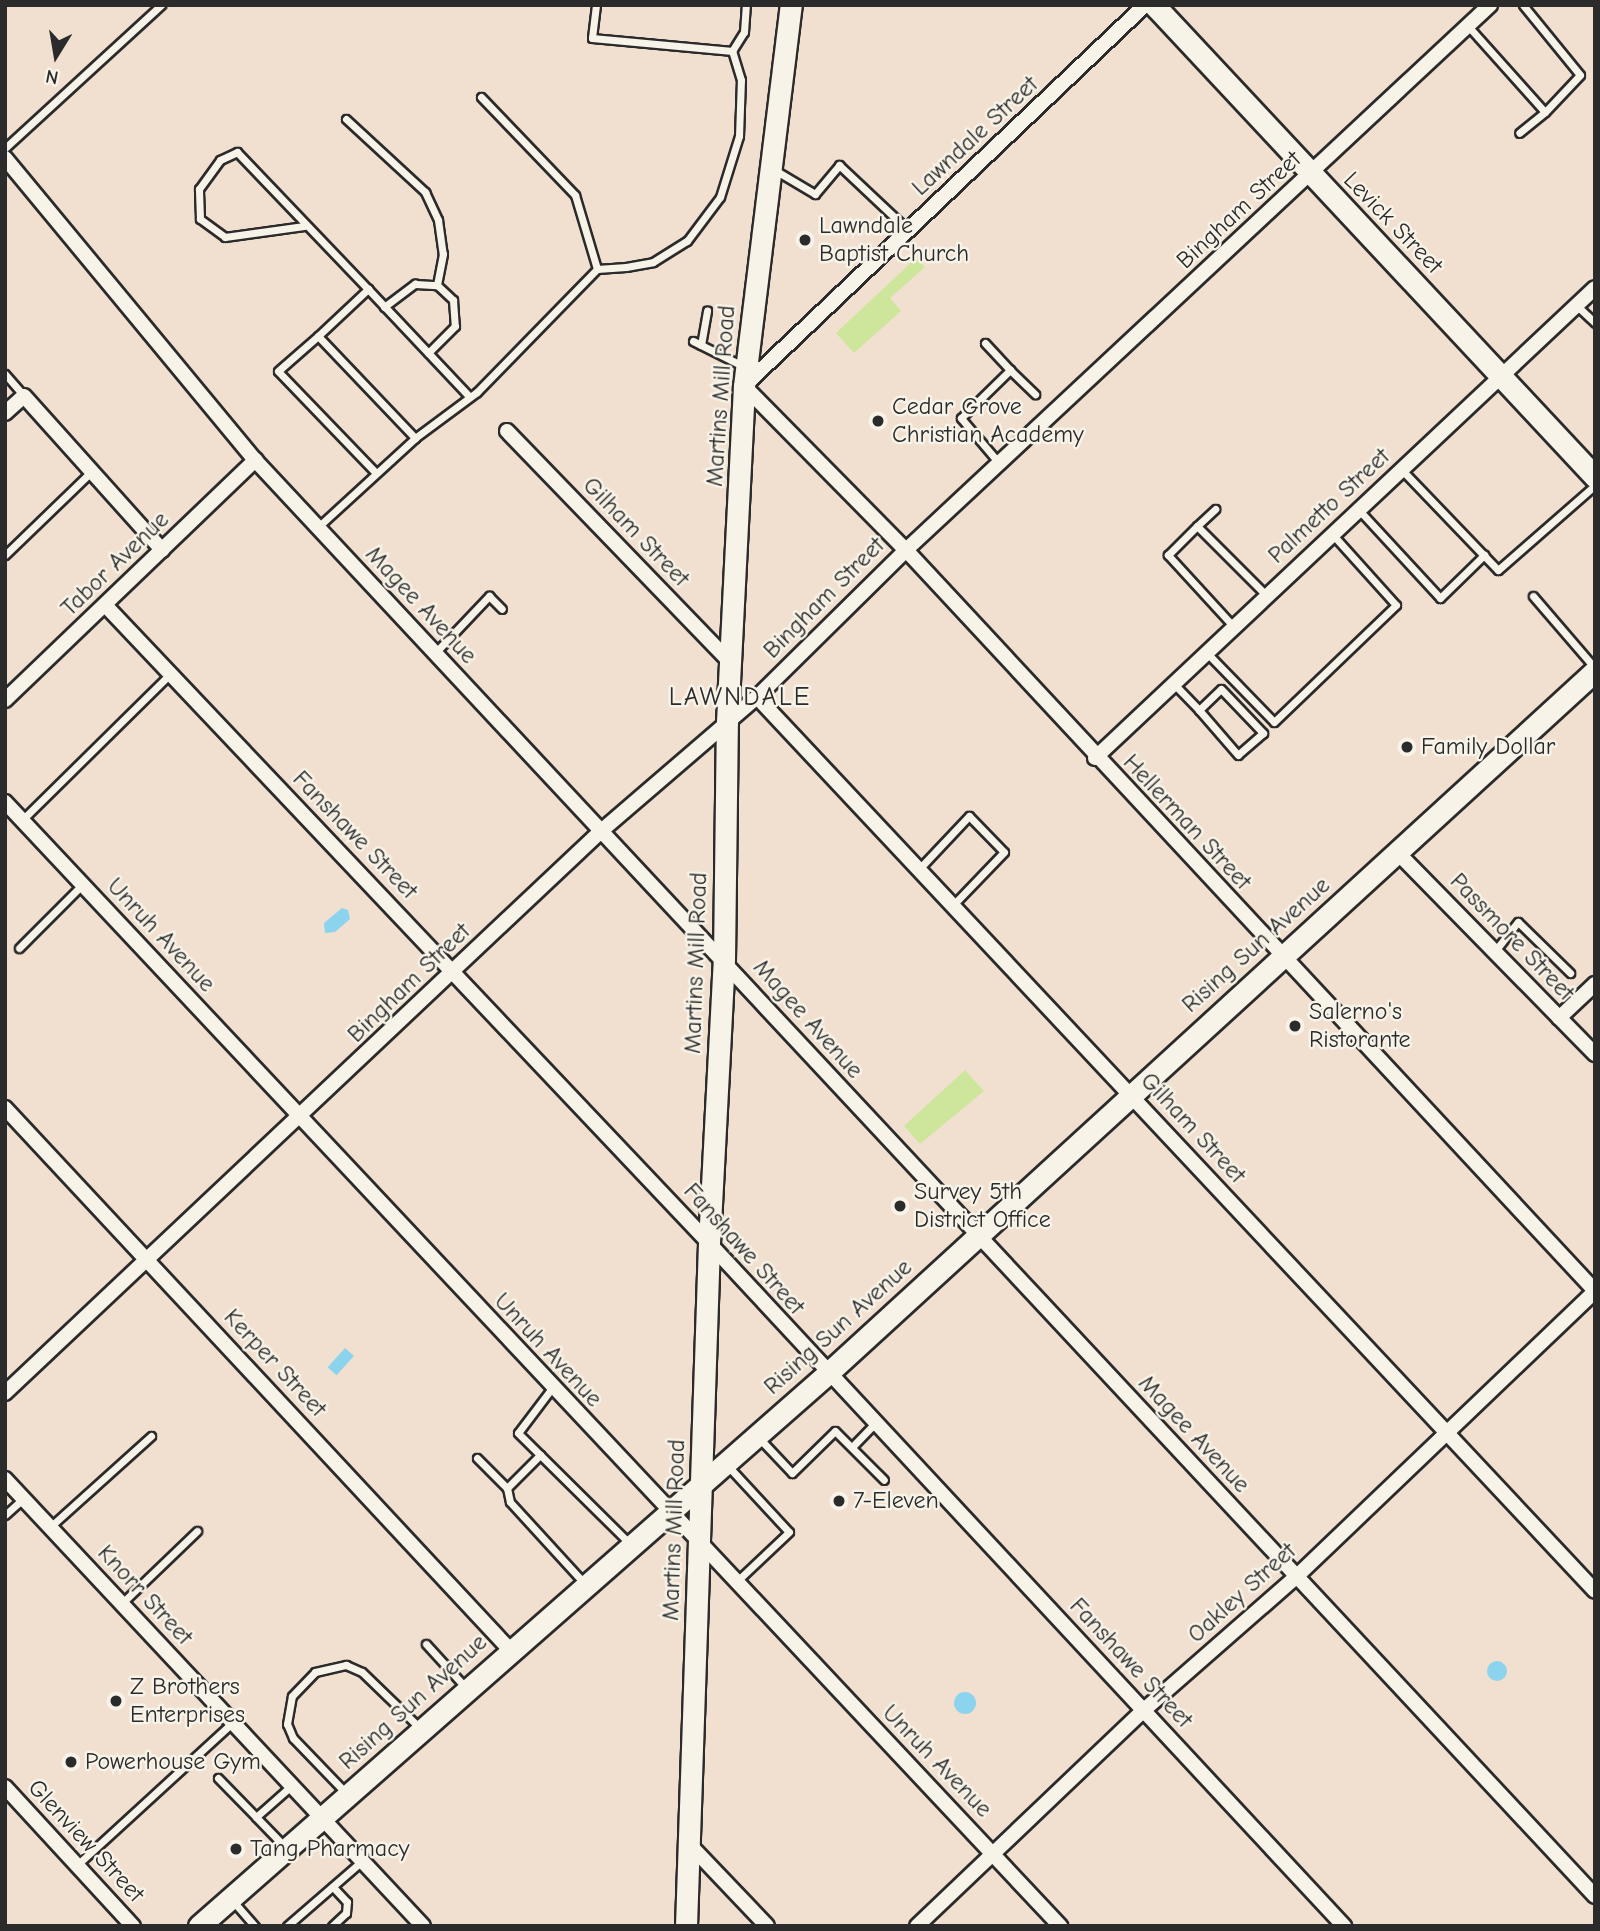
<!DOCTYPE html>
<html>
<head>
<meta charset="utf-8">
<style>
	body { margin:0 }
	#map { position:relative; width:1600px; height:1931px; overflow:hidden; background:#f1e0cf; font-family:"Comic Neue",sans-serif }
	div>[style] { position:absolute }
	.green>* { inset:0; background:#cde69c }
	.water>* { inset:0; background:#8cd3ee; transform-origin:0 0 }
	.round { border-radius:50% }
	.roads { filter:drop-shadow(2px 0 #2b2b2b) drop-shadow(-2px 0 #2b2b2b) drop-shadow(0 2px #2b2b2b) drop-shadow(0 -2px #2b2b2b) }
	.lane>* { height:7px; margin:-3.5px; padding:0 3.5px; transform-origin:3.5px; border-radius:3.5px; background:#f7f3e8 }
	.street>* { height:14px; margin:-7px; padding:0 7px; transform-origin:7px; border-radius:7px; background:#f7f3e8 }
	.secondary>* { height:21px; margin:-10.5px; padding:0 10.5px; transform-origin:10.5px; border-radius:10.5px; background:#f7f3e8 }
	.dots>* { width:19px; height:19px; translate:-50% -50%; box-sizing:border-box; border:4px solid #f7f3e8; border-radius:50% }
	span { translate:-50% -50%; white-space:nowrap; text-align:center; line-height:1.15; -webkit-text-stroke:5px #f7f3e8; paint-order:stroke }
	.street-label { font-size:24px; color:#2b2b2b }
	.poi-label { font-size:24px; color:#2b2b2b }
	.left { translate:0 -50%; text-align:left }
	.neighbourhood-label { font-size:26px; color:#2b2b2b; letter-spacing:2px }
	.frame { position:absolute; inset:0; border:7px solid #2b2b2b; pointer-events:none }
	.north { position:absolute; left:21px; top:21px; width:70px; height:70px; -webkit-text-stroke:5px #f7f3e8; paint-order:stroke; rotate:191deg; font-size:19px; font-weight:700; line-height:28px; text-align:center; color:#2b2b2b }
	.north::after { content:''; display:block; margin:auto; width:24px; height:32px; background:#2b2b2b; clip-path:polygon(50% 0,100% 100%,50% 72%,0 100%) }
</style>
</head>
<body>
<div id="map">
	<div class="green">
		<i style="clip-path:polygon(916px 258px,925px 267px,890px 298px,901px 311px,854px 353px,836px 333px)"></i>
		<i style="clip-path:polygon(965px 1070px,984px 1091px,920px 1144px,904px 1126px)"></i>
	</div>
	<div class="water">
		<i style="clip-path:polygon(342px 908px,348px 910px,350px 919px,335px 932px,325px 933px,324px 923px)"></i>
		<i style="left:345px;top:1348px;width:12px;height:26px;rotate:42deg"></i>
		<i class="round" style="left:1487px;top:1661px;width:20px;height:20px"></i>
		<i class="round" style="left:954px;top:1692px;width:22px;height:22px"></i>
	</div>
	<div class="roads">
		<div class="lane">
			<i style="left:596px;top:5px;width:33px;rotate:97deg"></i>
			<i style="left:592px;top:38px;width:141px;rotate:5.3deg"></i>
			<i style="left:732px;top:51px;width:22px;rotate:-58deg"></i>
			<i style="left:744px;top:32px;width:27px;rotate:-86deg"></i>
			<i style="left:1523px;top:5px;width:90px;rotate:50.8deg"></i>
			<i style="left:1580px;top:75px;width:51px;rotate:133.4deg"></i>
			<i style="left:1468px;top:26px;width:115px;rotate:48.2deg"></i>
			<i style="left:1545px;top:112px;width:33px;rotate:141deg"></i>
			<i style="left:481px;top:97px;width:136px;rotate:46.2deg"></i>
			<i style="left:575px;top:195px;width:77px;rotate:73.4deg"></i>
			<i style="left:597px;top:269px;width:29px;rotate:-4deg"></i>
			<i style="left:626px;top:267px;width:27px;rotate:-10deg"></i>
			<i style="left:653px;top:262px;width:40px;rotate:-32deg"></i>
			<i style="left:687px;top:241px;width:55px;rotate:-53.1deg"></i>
			<i style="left:720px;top:197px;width:64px;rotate:-72.7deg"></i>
			<i style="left:739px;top:136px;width:56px;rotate:-88deg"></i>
			<i style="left:741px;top:80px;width:30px;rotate:-107deg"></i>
			<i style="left:346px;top:119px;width:108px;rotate:42.7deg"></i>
			<i style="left:425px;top:192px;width:31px;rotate:65deg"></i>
			<i style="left:438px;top:220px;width:34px;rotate:82deg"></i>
			<i style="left:443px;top:254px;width:32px;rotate:101deg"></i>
			<i style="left:5px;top:148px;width:212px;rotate:-42.5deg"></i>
			<i style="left:773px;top:169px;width:49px;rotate:30.8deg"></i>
			<i style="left:815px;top:194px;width:38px;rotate:-50deg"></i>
			<i style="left:839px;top:165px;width:95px;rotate:43.3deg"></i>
			<i style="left:304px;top:226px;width:80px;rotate:172.1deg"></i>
			<i style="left:225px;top:237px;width:31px;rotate:-144deg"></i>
			<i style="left:200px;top:219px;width:30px;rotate:-92deg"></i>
			<i style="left:199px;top:189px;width:36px;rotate:-54deg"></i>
			<i style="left:220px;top:160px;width:19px;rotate:-25deg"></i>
			<i style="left:237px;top:152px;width:190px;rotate:46.3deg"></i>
			<i style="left:1576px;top:305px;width:26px;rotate:43deg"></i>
			<i style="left:384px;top:307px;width:39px;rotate:-37deg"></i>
			<i style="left:415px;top:284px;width:22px;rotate:3deg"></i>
			<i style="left:437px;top:285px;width:22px;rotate:43deg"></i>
			<i style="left:453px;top:300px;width:26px;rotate:86deg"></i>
			<i style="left:455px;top:326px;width:38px;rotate:135deg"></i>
			<i style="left:318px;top:336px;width:69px;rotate:-43.2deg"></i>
			<i style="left:368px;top:289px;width:147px;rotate:46.7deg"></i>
			<i style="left:693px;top:341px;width:56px;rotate:26.6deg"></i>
			<i style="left:985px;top:343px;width:37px;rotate:47deg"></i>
			<i style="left:701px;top:345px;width:35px;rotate:-80deg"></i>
			<i style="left:5px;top:374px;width:29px;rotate:49deg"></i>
			<i style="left:999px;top:463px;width:59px;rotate:-130.2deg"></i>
			<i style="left:961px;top:418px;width:69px;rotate:-44.4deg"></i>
			<i style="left:1010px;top:370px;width:35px;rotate:44deg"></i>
			<i style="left:1401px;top:469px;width:140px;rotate:46.2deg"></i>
			<i style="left:1498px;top:570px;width:129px;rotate:-41.2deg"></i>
			<i style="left:376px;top:473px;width:141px;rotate:-133.9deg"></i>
			<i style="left:278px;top:371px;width:53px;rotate:-41.2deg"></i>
			<i style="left:318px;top:336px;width:141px;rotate:46.4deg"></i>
			<i style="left:1358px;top:509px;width:121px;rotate:47.3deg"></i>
			<i style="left:1440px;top:598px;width:62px;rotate:-44.3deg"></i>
			<i style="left:1197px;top:526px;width:25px;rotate:-43deg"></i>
			<i style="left:318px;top:527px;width:132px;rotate:-42.5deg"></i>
			<i style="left:415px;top:438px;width:77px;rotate:-36.6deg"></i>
			<i style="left:477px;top:392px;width:172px;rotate:-45.7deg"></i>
			<i style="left:5px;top:555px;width:120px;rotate:-44deg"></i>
			<i style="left:1533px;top:596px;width:94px;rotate:49.3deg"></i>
			<i style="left:1234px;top:627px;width:98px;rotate:-132.5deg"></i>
			<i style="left:1168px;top:555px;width:41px;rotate:-45deg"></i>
			<i style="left:1197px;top:526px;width:99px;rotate:45deg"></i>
			<i style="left:435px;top:653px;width:79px;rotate:-46.5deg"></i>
			<i style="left:489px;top:596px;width:18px;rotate:45deg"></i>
			<i style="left:1207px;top:653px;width:96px;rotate:45.8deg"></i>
			<i style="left:1274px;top:722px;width:169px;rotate:-43.8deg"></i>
			<i style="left:1396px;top:605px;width:94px;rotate:-132deg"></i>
			<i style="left:1174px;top:684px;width:36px;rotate:46deg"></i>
			<i style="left:1199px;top:710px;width:30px;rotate:-44deg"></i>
			<i style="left:1221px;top:689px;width:61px;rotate:46.3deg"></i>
			<i style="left:1263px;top:733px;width:33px;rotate:139deg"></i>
			<i style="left:1238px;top:755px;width:60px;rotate:-130.9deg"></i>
			<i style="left:22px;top:820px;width:208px;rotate:-44.6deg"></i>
			<i style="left:919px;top:869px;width:73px;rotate:-46.7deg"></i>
			<i style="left:969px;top:816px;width:50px;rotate:45.8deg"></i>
			<i style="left:1004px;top:852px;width:74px;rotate:133.9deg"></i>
			<i style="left:19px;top:948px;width:89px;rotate:-45deg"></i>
			<i style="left:1495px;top:951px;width:37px;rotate:-52deg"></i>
			<i style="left:1518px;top:922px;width:73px;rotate:44.4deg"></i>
			<i style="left:552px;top:1388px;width:56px;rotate:127.1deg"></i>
			<i style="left:518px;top:1433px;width:158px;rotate:44.7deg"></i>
			<i style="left:759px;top:1438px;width:48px;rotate:46.7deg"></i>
			<i style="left:792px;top:1473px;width:60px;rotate:-44.3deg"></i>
			<i style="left:835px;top:1431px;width:69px;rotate:45deg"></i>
			<i style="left:852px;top:1447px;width:32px;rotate:-46deg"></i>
			<i style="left:477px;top:1458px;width:42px;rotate:45deg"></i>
			<i style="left:507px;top:1488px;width:47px;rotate:-45deg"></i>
			<i style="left:727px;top:1465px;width:91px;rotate:47.2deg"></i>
			<i style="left:789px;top:1532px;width:71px;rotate:136.7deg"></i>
			<i style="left:507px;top:1488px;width:14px;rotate:78deg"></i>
			<i style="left:510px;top:1502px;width:111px;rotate:47.6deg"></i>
			<i style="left:5px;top:1515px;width:24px;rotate:-42deg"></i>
			<i style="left:50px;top:1527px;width:136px;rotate:-42deg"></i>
			<i style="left:122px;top:1603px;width:104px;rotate:-43.8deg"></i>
			<i style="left:426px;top:1644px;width:59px;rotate:47.7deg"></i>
			<i style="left:218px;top:1778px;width:54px;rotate:45.7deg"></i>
			<i style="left:345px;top:1792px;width:75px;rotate:-133.9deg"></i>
			<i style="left:293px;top:1738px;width:15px;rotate:-113deg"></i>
			<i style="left:287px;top:1724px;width:28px;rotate:-80deg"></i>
			<i style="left:292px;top:1696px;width:33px;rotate:-46deg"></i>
			<i style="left:315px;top:1672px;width:32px;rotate:-13deg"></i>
			<i style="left:346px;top:1665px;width:17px;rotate:24deg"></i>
			<i style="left:362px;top:1672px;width:82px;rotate:44deg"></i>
			<i style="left:284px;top:1846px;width:40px;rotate:-134deg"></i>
			<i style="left:256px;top:1817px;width:47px;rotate:-41.5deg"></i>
			<i style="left:77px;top:1865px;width:210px;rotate:-42.5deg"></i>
			<i style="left:232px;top:1900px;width:35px;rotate:49deg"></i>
			<i style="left:287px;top:1926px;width:99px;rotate:-40.9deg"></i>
			<i style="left:332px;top:1926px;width:19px;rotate:-43deg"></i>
			<i style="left:346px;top:1913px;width:11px;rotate:-85deg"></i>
			<i style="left:347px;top:1902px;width:21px;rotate:-133deg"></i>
		</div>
		<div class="street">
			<i style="left:1145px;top:5px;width:553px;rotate:136.47deg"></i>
			<i style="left:744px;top:386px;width:231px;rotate:45.4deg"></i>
			<i style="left:906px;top:550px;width:1012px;rotate:47.08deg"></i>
			<i style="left:5px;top:158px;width:392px;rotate:50.4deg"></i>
			<i style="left:255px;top:460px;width:1964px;rotate:46.98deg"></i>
			<i style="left:5px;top:413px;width:25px;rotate:-42deg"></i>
			<i style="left:24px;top:396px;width:207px;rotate:48.1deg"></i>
			<i style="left:507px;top:431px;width:322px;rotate:46deg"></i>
			<i style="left:106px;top:606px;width:877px;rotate:46.57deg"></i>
			<i style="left:709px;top:1243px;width:933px;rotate:47.09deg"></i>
			<i style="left:757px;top:697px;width:1225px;rotate:46.85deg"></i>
			<i style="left:5px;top:700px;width:347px;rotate:-43.8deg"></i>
			<i style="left:1095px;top:758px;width:686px;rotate:-43.23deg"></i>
			<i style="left:5px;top:802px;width:1542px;rotate:46.81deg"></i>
			<i style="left:1397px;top:852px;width:283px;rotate:45.6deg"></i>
			<i style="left:1559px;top:1018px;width:50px;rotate:-43.4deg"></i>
			<i style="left:5px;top:1108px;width:741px;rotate:47.02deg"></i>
			<i style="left:5px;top:1393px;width:818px;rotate:-43.32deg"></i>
			<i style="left:600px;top:832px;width:207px;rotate:-40.7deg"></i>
			<i style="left:757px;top:697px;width:209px;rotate:-44.6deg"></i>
			<i style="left:906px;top:550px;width:799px;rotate:-43.02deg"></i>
			<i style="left:5px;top:1479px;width:612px;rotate:46.92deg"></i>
			<i style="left:5px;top:1787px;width:189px;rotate:47.4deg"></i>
			<i style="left:689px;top:1844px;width:113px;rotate:46.4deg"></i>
			<i style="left:917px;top:1926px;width:313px;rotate:-43.6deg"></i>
			<i style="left:1144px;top:1710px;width:203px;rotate:-41.2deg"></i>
			<i style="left:1297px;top:1576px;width:412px;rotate:-43.7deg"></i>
		</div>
		<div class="secondary">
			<i style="left:1154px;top:5px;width:646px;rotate:46.94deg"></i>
			<i style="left:199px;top:1926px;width:836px;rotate:-41.31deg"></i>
			<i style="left:827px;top:1374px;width:1041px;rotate:-42.47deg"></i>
			<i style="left:686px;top:1926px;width:683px;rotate:-88.07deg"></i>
			<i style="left:709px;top:1243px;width:283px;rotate:-87deg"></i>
			<i style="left:724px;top:960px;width:238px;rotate:-89.3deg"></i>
			<i style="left:727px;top:722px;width:336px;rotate:-87.1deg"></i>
			<i style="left:744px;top:386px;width:384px;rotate:-83deg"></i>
		</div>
	</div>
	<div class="dots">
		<i style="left:805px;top:240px;background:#2b2b2b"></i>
		<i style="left:878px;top:421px;background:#2b2b2b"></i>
		<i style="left:1407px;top:747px;background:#2b2b2b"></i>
		<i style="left:1295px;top:1026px;background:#2b2b2b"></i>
		<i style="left:900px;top:1206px;background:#2b2b2b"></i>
		<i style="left:839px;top:1501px;background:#2b2b2b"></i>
		<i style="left:116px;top:1701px;background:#2b2b2b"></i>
		<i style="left:71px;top:1762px;background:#2b2b2b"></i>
		<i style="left:236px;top:1849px;background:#2b2b2b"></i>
	</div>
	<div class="street-label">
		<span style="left:975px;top:136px;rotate:-43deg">Lawndale Street</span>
		<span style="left:1239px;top:210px;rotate:-43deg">Bingham Street</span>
		<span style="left:1393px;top:223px;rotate:46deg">Levick Street</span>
		<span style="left:721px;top:396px;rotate:-86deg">Martins Mill Road</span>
		<span style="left:1329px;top:506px;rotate:-43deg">Palmetto Street</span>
		<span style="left:636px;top:532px;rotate:46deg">Gilham Street</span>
		<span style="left:115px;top:564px;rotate:-44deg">Tabor Avenue</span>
		<span style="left:824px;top:598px;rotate:-45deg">Bingham Street</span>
		<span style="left:421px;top:605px;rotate:47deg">Magee Avenue</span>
		<span style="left:1187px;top:822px;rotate:47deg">Hellerman Street</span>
		<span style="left:355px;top:835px;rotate:46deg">Fanshawe Street</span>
		<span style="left:161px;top:935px;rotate:47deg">Unruh Avenue</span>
		<span style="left:1512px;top:937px;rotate:46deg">Passmore Street</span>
		<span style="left:1256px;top:945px;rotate:-42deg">Rising Sun Avenue</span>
		<span style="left:696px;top:963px;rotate:-88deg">Martins Mill Road</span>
		<span style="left:409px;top:983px;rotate:-44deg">Bingham Street</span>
		<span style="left:808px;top:1019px;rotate:48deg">Magee Avenue</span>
		<span style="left:1193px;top:1128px;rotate:47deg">Gilham Street</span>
		<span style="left:744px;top:1249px;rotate:48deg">Fanshawe Street</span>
		<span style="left:838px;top:1327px;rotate:-42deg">Rising Sun Avenue</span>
		<span style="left:548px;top:1350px;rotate:47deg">Unruh Avenue</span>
		<span style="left:275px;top:1363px;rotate:47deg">Kerper Street</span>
		<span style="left:1194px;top:1434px;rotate:47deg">Magee Avenue</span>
		<span style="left:674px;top:1530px;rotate:-88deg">Martins Mill Road</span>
		<span style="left:1242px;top:1593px;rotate:-42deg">Oakley Street</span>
		<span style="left:145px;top:1595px;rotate:47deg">Knorr Street</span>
		<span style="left:1131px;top:1663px;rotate:47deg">Fanshawe Street</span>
		<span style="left:413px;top:1702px;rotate:-42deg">Rising Sun Avenue</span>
		<span style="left:937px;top:1761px;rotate:46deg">Unruh Avenue</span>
		<span style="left:86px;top:1841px;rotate:47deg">Glenview Street</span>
	</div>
	<div class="poi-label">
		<span class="left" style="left:819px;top:240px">Lawndale<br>Baptist Church</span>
		<span class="left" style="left:892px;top:421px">Cedar Grove<br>Christian Academy</span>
		<span class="left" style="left:1421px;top:747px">Family Dollar</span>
		<span class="left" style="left:1309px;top:1026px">Salerno's<br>Ristorante</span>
		<span class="left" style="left:914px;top:1206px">Survey 5th<br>District Office</span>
		<span class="left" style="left:853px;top:1501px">7-Eleven</span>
		<span class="left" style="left:130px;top:1701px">Z Brothers<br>Enterprises</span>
		<span class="left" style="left:85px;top:1762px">Powerhouse Gym</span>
		<span class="left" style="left:250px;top:1849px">Tang Pharmacy</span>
	</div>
	<div class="neighbourhood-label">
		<span style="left:740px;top:698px">LAWNDALE</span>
	</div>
	<div class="frame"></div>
	<div class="north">N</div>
</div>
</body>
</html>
